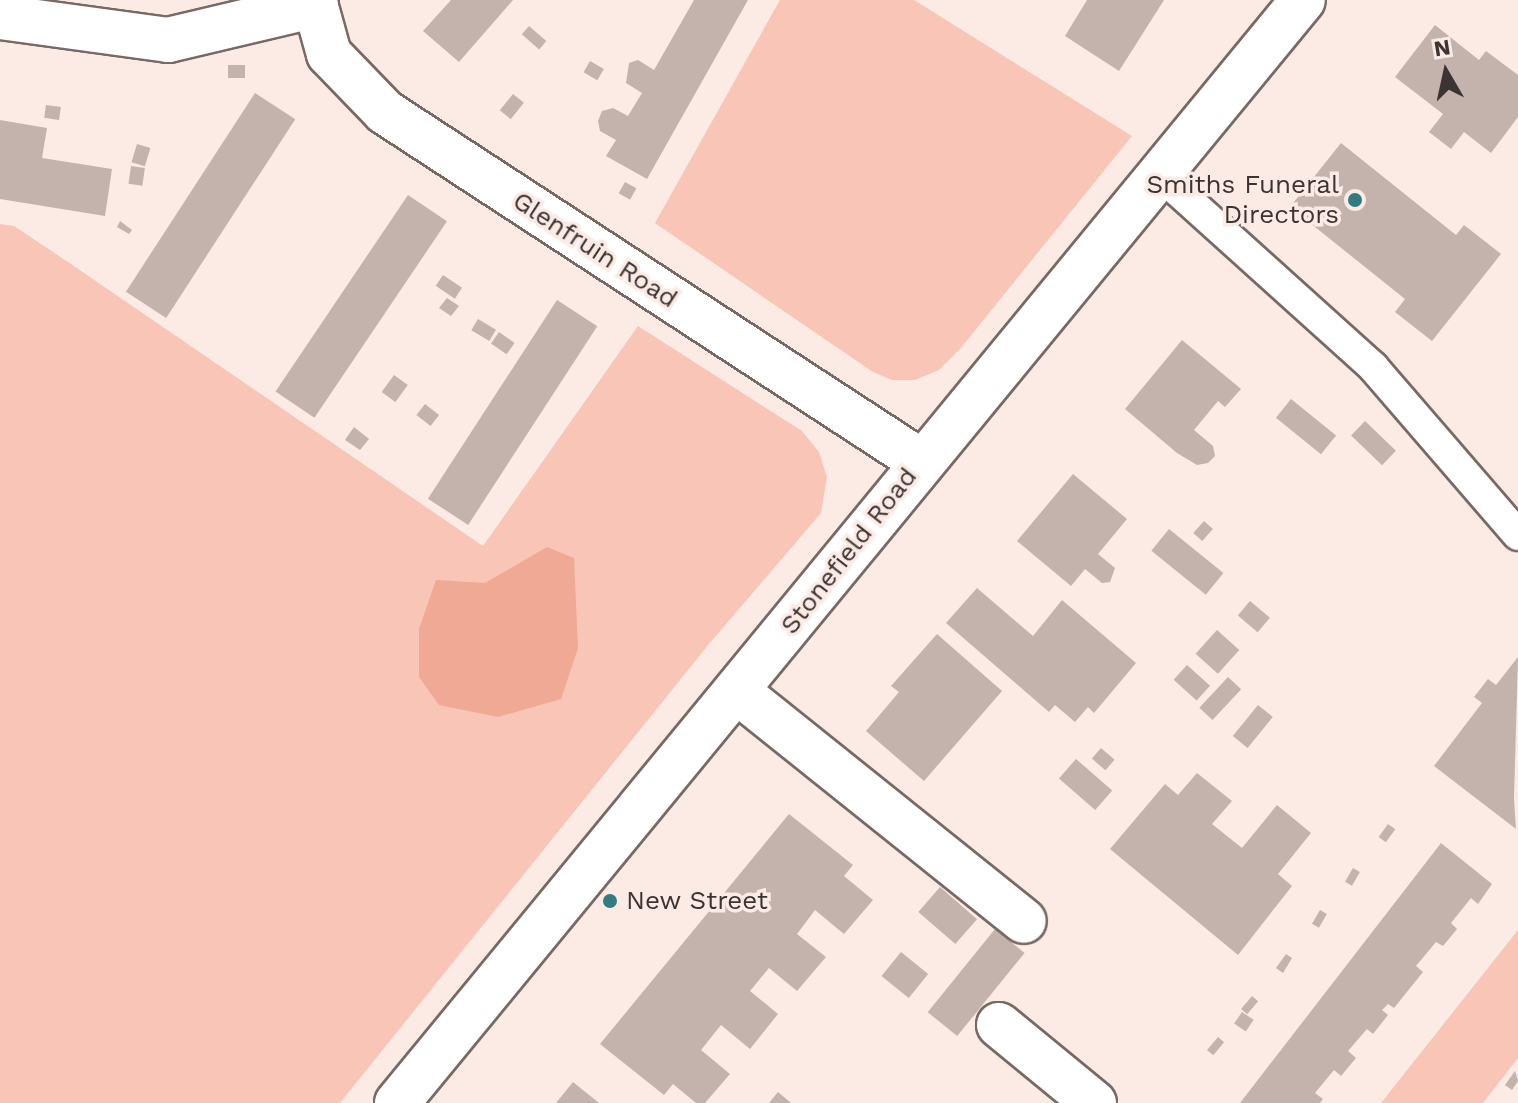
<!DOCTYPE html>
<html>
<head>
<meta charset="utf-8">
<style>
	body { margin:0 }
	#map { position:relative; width:1518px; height:1103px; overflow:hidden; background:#fceae5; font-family:"Work Sans",sans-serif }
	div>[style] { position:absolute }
	.green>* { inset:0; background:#f9c5b6 }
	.forest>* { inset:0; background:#f0a995 }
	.building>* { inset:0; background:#c4b2ad; transform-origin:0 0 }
	.roads { filter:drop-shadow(2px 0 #786965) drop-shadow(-2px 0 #786965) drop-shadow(0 2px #786965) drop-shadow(0 -2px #786965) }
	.service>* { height:30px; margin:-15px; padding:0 15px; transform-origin:15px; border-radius:15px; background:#fff }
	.minor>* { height:44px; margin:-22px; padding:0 22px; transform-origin:22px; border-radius:22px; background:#fff }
	.tertiary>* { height:44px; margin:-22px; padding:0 22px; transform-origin:22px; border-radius:22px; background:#fff }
	.dots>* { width:22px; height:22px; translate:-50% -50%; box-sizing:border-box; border:4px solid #fceae5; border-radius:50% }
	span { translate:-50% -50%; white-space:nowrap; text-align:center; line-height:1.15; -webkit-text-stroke:7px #fceae5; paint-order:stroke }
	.poi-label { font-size:26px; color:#3b3432 }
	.right { translate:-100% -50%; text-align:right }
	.left { translate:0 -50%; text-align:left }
	.street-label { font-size:26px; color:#3b3432 }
	.north { position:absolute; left:1406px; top:32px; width:80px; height:80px; -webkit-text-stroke:6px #fceae5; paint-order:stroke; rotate:351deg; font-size:22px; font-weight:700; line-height:32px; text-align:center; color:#3b3432 }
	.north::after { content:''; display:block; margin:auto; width:28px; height:36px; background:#3b3432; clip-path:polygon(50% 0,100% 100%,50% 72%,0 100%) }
</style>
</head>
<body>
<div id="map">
	<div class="green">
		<i style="clip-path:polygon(780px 0,914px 0,1132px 136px,960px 349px,939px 370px,915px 380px,892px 380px,873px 372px,655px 223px)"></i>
		<i style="clip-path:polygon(0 224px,14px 226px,68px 262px,483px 546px,638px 326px,802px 431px,819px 452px,827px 477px,821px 513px,709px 644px,340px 1103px,0 1103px)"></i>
		<i style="clip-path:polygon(1518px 930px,1518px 1058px,1483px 1103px,1381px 1103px)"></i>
	</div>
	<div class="forest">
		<i style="clip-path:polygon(547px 547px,574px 558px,578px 648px,561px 699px,498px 717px,439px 705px,419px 677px,419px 629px,436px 580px,485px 583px)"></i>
	</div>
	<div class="building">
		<i style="clip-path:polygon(451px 0,513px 0,459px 62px,423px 31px)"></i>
		<i style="clip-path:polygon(694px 0,748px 0,647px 179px,606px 156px,616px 140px,600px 131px,598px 121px,602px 111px,613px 108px,628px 116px,642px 93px,626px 83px,629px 63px,638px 60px,654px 70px)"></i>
		<i style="clip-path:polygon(1087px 0,1164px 0,1119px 71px,1065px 36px)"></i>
		<i style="clip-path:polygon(1435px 25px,1479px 60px,1486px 51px,1518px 75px,1518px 117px,1491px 153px,1464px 132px,1451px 149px,1429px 132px,1443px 114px,1395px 77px)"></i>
		<i style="left:529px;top:26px;width:23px;height:11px;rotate:41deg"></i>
		<i style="left:590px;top:61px;width:16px;height:13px;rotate:30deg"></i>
		<i style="left:245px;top:65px;width:13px;height:17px;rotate:90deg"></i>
		<i style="left:255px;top:93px;width:48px;height:237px;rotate:33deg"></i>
		<i style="left:513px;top:94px;width:14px;height:21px;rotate:39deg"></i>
		<i style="left:46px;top:105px;width:15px;height:13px;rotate:8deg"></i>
		<i style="clip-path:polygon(0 120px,47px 128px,42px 158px,112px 169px,105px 216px,0 199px)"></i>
		<i style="clip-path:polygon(1341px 143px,1456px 235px,1464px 225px,1501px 254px,1432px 341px,1395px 312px,1405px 299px,1290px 207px)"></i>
		<i style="left:137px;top:144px;width:14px;height:19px;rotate:17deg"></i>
		<i style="left:131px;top:166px;width:14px;height:18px;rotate:8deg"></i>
		<i style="left:625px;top:182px;width:13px;height:13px;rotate:29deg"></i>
		<i style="left:408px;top:195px;width:47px;height:237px;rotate:34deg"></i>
		<i style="clip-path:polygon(120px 221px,132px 230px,129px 234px,117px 227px)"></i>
		<i style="left:443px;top:275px;width:23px;height:13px;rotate:34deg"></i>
		<i style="clip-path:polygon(447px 298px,459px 306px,451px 316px,439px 308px)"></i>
		<i style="left:557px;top:300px;width:48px;height:237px;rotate:33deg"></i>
		<i style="left:478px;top:319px;width:21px;height:13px;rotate:31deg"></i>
		<i style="left:499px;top:332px;width:19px;height:14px;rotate:35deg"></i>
		<i style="clip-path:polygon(1182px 340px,1241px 389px,1225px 407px,1218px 401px,1194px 430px,1213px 446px,1215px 456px,1208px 463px,1197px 465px,1177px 453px,1125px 409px)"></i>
		<i style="left:394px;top:375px;width:17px;height:21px;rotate:36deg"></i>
		<i style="left:1291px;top:399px;width:58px;height:24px;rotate:39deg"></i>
		<i style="left:425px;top:404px;width:18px;height:14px;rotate:38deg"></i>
		<i style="left:1365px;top:421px;width:43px;height:20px;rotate:44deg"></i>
		<i style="clip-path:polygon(354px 427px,369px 439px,360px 450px,345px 440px)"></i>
		<i style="clip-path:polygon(1073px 474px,1127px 519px,1098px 554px,1115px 568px,1110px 582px,1102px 583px,1085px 569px,1071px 586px,1017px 541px)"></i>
		<i style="left:1204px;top:521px;width:12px;height:16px;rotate:42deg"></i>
		<i style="left:1169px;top:529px;width:70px;height:28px;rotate:39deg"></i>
		<i style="clip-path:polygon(977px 588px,1033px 636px,1062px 600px,1136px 663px,1094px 713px,1088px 707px,1075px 722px,1055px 705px,1049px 712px,946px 623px)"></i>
		<i style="left:1250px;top:601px;width:26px;height:19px;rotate:40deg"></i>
		<i style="left:1217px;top:630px;width:30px;height:32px;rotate:42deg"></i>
		<i style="clip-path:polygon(937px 634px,1002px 691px,924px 781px,866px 731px,899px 692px,891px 686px)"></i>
		<i style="clip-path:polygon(1518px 657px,1514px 799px,1516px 829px,1434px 766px,1482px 703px,1474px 697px,1488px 679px,1496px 685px)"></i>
		<i style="left:1187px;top:665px;width:31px;height:20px;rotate:42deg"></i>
		<i style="left:1228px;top:677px;width:18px;height:42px;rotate:43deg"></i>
		<i style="left:1258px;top:705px;width:19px;height:40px;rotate:39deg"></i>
		<i style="left:1101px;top:748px;width:18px;height:14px;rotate:41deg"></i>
		<i style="left:1076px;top:759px;width:48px;height:26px;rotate:41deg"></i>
		<i style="clip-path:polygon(1197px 773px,1232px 801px,1212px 824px,1242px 848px,1277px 805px,1311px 833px,1278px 874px,1292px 886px,1238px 955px,1110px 849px,1165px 784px,1178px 795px)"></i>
		<i style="clip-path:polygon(789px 814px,853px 865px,844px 876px,873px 900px,844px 934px,815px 910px,797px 934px,826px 957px,797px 991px,769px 968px,750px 991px,778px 1014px,750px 1049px,721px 1025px,701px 1050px,730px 1074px,705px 1103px,696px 1103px,673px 1084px,664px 1095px,600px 1044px)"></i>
		<i style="left:1388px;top:824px;width:9px;height:16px;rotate:36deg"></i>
		<i style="clip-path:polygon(1441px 843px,1492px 884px,1478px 904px,1471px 898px,1451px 923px,1457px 929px,1443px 946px,1436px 942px,1416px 966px,1423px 972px,1394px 1008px,1388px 1004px,1382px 1010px,1388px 1015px,1373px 1034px,1367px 1029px,1348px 1051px,1356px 1058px,1341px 1076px,1334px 1070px,1315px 1093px,1323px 1099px,1320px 1103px,1240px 1103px)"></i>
		<i style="left:1353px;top:868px;width:8px;height:16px;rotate:30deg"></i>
		<i style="left:940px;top:887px;width:49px;height:33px;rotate:41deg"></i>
		<i style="left:1320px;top:910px;width:8px;height:16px;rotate:30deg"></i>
		<i style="left:995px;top:929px;width:38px;height:107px;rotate:39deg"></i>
		<i style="left:901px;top:952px;width:35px;height:31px;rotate:39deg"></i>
		<i style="clip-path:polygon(1286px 954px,1292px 958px,1283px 973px,1276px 968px)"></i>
		<i style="left:1252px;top:996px;width:8px;height:17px;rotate:40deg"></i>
		<i style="left:1242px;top:1012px;width:14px;height:14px;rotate:34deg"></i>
		<i style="left:1218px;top:1037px;width:8px;height:17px;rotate:40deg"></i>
		<i style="clip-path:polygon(1515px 1071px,1518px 1081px,1512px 1090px,1505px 1085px)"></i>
		<i style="clip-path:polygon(573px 1082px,599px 1103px,556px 1103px)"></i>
		<i style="clip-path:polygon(778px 1092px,791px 1103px,769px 1103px)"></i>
	</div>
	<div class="roads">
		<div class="service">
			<i style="left:1160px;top:175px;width:287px;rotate:42deg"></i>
			<i style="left:1373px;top:367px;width:222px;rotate:49.2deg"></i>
		</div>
		<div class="minor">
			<i style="left:314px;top:0;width:56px;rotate:74.5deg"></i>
			<i style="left:329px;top:54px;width:81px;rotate:46deg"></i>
			<i style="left:385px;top:112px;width:639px;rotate:33.12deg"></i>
			<i style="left:0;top:17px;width:170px;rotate:7.8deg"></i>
			<i style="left:168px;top:40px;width:152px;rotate:-13.3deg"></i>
			<i style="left:738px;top:692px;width:366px;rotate:38.7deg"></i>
			<i style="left:999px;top:1025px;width:123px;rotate:39.4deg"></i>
		</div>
		<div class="tertiary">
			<i style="left:397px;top:1103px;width:1427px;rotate:-50.6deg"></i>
		</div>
	</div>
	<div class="dots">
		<i style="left:1355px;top:200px;background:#327b81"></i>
		<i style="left:610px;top:901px;background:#327b81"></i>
	</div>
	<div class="poi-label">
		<span class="right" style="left:1339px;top:200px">Smiths Funeral<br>Directors</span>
		<span class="left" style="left:626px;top:901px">New Street</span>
	</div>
	<div class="street-label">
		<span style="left:595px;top:250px;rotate:33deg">Glenfruin Road</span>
		<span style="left:849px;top:551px;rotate:-52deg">Stonefield Road</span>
	</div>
	<div class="north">N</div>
</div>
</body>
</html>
